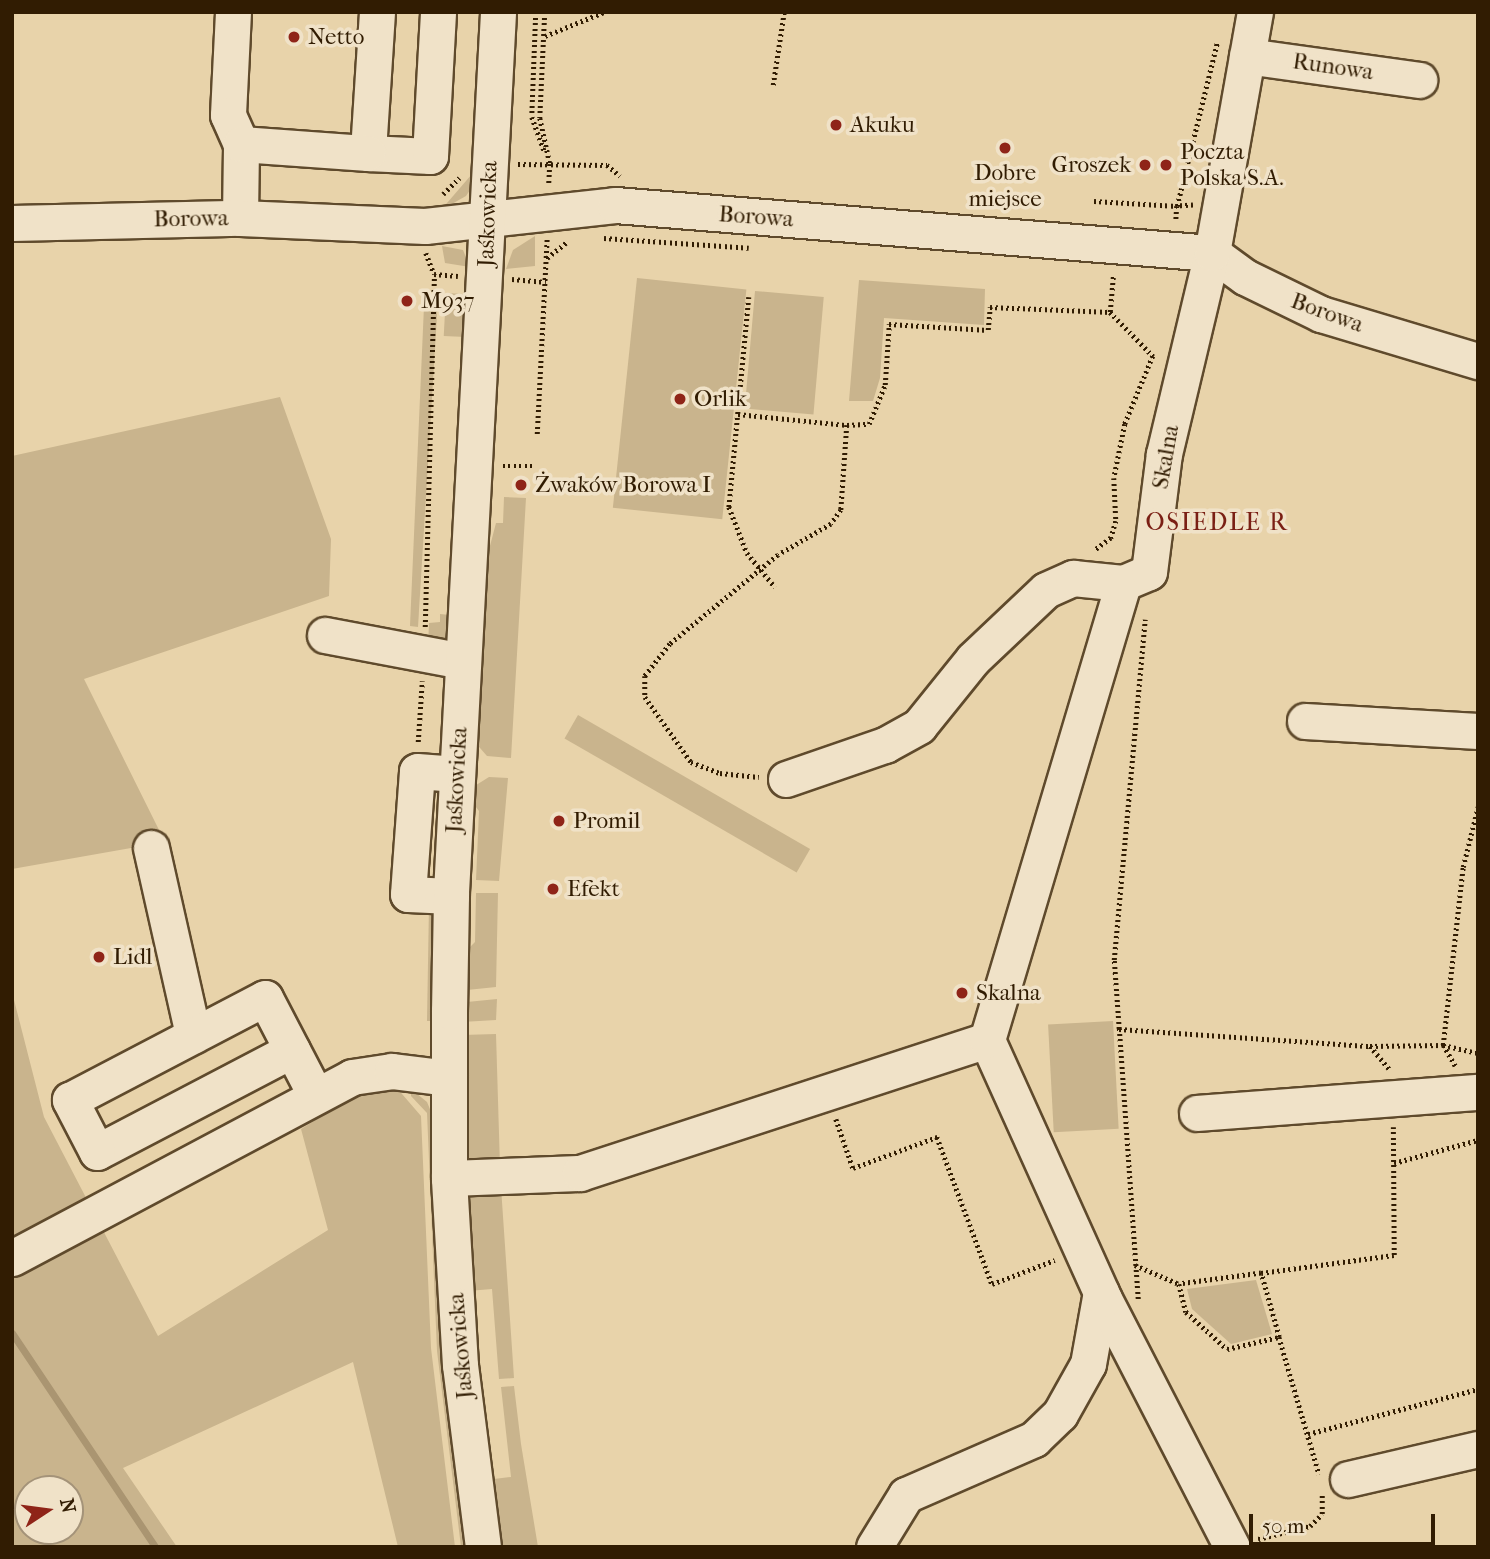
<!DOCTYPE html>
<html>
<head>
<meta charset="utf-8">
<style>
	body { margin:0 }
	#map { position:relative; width:1490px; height:1559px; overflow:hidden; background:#e8d3aa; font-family:"IM FELL French Canon",serif }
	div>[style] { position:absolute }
	.green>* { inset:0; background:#c9b48d; transform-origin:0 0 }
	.stream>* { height:7px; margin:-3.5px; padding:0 3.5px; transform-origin:3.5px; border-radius:3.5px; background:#aa9571 }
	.path>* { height:4.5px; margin-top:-2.25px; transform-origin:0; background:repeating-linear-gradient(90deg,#311c02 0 2px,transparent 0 5.5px) }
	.roads { filter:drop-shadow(2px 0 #5f4a2c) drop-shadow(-2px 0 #5f4a2c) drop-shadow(0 2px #5f4a2c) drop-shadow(0 -2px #5f4a2c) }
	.minor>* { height:35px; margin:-17.5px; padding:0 17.5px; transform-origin:17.5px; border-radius:17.5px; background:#f0e2c8 }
	.dots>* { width:19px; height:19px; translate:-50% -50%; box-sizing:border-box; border:4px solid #f0e2c8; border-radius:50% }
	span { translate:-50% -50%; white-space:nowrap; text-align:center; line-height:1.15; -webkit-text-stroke:7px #f0e2c8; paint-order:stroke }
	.poi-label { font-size:23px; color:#311c02 }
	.left { translate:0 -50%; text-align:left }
	.right { translate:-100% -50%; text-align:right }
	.street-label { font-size:23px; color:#311c02 }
	.neighbourhood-label { font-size:24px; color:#7a1f14; letter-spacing:2px }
	.frame { position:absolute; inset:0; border:14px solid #311c02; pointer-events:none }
	.north { position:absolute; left:14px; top:1475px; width:70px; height:70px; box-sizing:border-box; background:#f0e2c8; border:2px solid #a49379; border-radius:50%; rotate:77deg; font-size:19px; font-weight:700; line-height:28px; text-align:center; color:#311c02 }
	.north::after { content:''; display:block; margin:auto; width:24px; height:32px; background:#8f2418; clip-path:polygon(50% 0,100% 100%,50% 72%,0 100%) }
	.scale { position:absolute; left:1249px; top:1514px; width:186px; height:32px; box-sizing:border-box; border:4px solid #311c02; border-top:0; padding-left:9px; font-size:21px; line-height:24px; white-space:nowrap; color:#311c02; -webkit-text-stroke:5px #f0e2c8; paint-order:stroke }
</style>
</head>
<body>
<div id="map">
	<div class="green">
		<i style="clip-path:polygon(472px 174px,474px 184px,466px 196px,441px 210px)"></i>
		<i style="clip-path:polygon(535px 236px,535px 266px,506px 269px,513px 250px)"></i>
		<i style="clip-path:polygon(442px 246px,463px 250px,470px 267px,445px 263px)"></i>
		<i style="left:637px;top:278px;width:110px;height:231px;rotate:6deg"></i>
		<i style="clip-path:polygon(859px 280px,985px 289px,984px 325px,884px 318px,880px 378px,873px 401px,849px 401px)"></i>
		<i style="left:755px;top:291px;width:69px;height:118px;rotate:5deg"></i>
		<i style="left:446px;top:293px;width:22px;height:43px;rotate:3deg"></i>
		<i style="clip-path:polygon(433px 295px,438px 299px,418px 627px,410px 626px,424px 306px)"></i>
		<i style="clip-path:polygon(280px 397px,331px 539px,329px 596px,84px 679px,165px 842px,12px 869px,12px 456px)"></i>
		<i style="clip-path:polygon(504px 497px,526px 498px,511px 758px,487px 756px,473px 740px,481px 580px,496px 523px,503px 523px)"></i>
		<i style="clip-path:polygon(440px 614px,450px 615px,450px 645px,428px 647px,429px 623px,440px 622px)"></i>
		<i style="left:578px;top:715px;width:268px;height:27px;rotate:30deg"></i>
		<i style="clip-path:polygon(508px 778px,499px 881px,476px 880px,479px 811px,470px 799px,473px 787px,489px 777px)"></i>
		<i style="clip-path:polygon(476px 893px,498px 893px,496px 987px,467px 990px,462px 987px,463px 954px,475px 942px)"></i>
		<i style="clip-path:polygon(429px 905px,434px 907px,434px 1021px,427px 1021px)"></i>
		<i style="clip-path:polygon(evenodd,12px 992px,44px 1117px,158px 1336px,328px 1230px,301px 1129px,361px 1092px,396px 1087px,421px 1116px,431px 1348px,455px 1547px,398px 1547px,353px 1362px,123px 1468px,177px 1547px,12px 1547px,12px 992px,28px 1489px,70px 1489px,70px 1531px,28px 1531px,28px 1489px)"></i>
		<i style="clip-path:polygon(497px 999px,496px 1020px,462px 1022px,462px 1006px,467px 1002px)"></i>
		<i style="left:1113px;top:1021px;width:108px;height:65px;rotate:87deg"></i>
		<i style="clip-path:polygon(496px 1034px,500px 1167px,477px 1168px,464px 1158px,462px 1035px)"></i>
		<i style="clip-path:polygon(411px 1089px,427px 1102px,434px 1119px,469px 1547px,461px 1547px,437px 1351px,427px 1113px,411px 1096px)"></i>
		<i style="clip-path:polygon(501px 1187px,514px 1378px,499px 1379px,492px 1289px,468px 1291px,466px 1196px)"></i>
		<i style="clip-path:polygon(1256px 1280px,1272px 1334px,1231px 1344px,1192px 1309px,1187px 1289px)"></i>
		<i style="clip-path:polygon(514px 1386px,521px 1444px,538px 1547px,497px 1547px,486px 1480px,511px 1477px,501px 1387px)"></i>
	</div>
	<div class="stream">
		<i style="left:12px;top:1333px;width:257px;rotate:56.2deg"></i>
	</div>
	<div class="path">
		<i style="left:536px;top:12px;width:105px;rotate:92.2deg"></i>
		<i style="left:532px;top:117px;width:38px;rotate:70deg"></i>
		<i style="left:545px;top:12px;width:106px;rotate:92.7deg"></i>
		<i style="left:540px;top:118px;width:47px;rotate:77.7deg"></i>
		<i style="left:550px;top:164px;width:21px;rotate:93deg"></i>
		<i style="left:545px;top:36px;width:64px;rotate:-22.1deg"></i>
		<i style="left:773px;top:85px;width:74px;rotate:-81.4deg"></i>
		<i style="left:518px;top:164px;width:89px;rotate:0.6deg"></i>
		<i style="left:607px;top:165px;width:17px;rotate:40deg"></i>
		<i style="left:443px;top:194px;width:23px;rotate:-45deg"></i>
		<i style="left:1094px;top:201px;width:83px;rotate:3.4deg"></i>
		<i style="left:1177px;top:206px;width:15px;rotate:94deg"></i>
		<i style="left:1193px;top:205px;width:16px;rotate:176deg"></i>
		<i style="left:1177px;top:206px;width:168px;rotate:-76.2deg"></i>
		<i style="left:604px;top:238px;width:145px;rotate:3.9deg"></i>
		<i style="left:426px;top:253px;width:22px;rotate:69deg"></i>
		<i style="left:434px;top:274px;width:24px;rotate:5deg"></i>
		<i style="left:547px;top:258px;width:27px;rotate:-39deg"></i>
		<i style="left:512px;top:279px;width:34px;rotate:5deg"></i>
		<i style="left:749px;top:297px;width:211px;rotate:95.4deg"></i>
		<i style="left:729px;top:507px;width:49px;rotate:68.6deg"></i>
		<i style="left:747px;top:553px;width:44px;rotate:50.5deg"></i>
		<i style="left:1110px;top:312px;width:36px;rotate:-85deg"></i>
		<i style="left:738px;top:414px;width:110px;rotate:5.8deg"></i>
		<i style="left:847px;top:425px;width:85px;rotate:94deg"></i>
		<i style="left:841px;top:510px;width:17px;rotate:126deg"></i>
		<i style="left:831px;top:524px;width:61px;rotate:149.7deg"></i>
		<i style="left:778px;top:555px;width:140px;rotate:140.5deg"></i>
		<i style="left:670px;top:644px;width:41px;rotate:128deg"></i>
		<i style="left:645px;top:676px;width:21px;rotate:90deg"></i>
		<i style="left:645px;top:697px;width:80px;rotate:54.7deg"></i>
		<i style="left:691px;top:762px;width:31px;rotate:21deg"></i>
		<i style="left:720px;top:773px;width:39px;rotate:6deg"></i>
		<i style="left:847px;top:425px;width:22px;rotate:-3deg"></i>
		<i style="left:869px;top:424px;width:42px;rotate:-67.7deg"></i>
		<i style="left:885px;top:385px;width:61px;rotate:-86.2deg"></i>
		<i style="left:889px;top:324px;width:99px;rotate:3.5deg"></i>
		<i style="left:988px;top:330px;width:23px;rotate:-85deg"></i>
		<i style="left:990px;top:307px;width:120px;rotate:2.4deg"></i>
		<i style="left:1110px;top:312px;width:62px;rotate:45.7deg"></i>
		<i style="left:1153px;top:356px;width:74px;rotate:112.4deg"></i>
		<i style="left:1125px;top:424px;width:55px;rotate:101.5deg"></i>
		<i style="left:1114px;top:478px;width:43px;rotate:87.3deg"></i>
		<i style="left:1116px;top:521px;width:18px;rotate:106deg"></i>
		<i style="left:1111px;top:538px;width:21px;rotate:143deg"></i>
		<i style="left:537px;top:434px;width:195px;rotate:-87.1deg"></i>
		<i style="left:503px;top:466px;width:32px"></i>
		<i style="left:425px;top:627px;width:353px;rotate:-88.5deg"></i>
		<i style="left:418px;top:742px;width:61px;rotate:-86.2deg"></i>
		<i style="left:1119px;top:1029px;width:69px;rotate:-94.1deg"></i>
		<i style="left:1114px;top:960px;width:342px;rotate:-84.8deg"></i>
		<i style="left:1370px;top:1046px;width:31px;rotate:50deg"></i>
		<i style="left:1455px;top:1066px;width:24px;rotate:-120deg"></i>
		<i style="left:1443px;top:1045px;width:179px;rotate:-83.6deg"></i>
		<i style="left:1463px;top:867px;width:62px;rotate:-76deg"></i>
		<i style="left:836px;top:1119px;width:52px;rotate:70.9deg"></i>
		<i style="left:853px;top:1168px;width:90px;rotate:-20.3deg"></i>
		<i style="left:937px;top:1137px;width:157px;rotate:69.5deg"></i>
		<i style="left:992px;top:1284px;width:67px;rotate:-20.9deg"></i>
		<i style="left:1394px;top:1163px;width:87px;rotate:-15.3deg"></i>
		<i style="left:1135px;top:1265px;width:48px;rotate:23.4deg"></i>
		<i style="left:1179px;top:1284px;width:29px;rotate:76deg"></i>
		<i style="left:1186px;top:1312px;width:55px;rotate:42.1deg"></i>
		<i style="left:1227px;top:1349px;width:53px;rotate:-13deg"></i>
		<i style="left:1279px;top:1337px;width:66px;rotate:-105.7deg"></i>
		<i style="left:1261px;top:1273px;width:83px;rotate:172.4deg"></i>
		<i style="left:1261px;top:1273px;width:134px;rotate:-7.7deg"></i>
		<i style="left:1394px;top:1255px;width:128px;rotate:-90.4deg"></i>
		<i style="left:1138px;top:1299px;width:271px;rotate:-94deg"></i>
		<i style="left:1119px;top:1029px;width:252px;rotate:3.9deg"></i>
		<i style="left:1370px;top:1046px;width:73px;rotate:-0.8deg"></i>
		<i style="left:1443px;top:1045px;width:36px;rotate:13deg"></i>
		<i style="left:1279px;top:1337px;width:143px;rotate:73.7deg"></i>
		<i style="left:1308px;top:1434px;width:176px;rotate:-14.8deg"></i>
		<i style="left:1258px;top:1539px;width:54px;rotate:-14deg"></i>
		<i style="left:1310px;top:1526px;width:17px;rotate:-45deg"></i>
		<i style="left:1322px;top:1514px;width:21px;rotate:-90deg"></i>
	</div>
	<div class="roads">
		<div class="minor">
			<i style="left:233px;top:12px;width:103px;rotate:92.8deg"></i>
			<i style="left:228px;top:115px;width:32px;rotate:66deg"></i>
			<i style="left:377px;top:12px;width:141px;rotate:93.7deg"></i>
			<i style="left:368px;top:153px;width:62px;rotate:2.8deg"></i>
			<i style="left:430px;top:156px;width:144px;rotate:-86.8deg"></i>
			<i style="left:1247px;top:56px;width:174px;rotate:7.9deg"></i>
			<i style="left:240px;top:218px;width:74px;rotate:-89.2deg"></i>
			<i style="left:241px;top:144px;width:127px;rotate:4.1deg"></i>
			<i style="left:12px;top:223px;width:228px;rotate:-1.3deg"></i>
			<i style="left:240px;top:218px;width:185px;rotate:2.5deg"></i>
			<i style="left:425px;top:226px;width:191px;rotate:-6.3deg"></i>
			<i style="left:615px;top:205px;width:599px;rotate:4.6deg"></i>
			<i style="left:1212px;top:253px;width:41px;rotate:36deg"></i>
			<i style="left:1245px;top:277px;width:85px;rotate:26deg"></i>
			<i style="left:1321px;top:314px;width:164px;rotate:16.7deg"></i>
			<i style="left:325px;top:635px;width:140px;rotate:10.7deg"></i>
			<i style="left:1305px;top:721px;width:173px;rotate:3.3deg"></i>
			<i style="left:786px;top:779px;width:105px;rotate:-19deg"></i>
			<i style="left:885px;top:745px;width:39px;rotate:-29deg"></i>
			<i style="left:919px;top:726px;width:86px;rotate:-51.1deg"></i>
			<i style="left:973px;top:659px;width:100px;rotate:-43.4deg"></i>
			<i style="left:1046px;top:590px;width:30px;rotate:-24deg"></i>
			<i style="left:1073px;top:578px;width:50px;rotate:5.7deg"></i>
			<i style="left:151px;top:848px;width:192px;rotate:77.3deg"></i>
			<i style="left:451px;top:896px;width:43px;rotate:-177.3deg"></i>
			<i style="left:408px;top:894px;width:123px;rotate:-85.8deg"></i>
			<i style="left:417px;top:771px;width:40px;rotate:4.3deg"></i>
			<i style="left:292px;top:1050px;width:220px;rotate:152.4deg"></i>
			<i style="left:97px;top:1152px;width:59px;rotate:-117.4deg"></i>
			<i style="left:70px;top:1100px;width:220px;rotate:-27.6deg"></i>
			<i style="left:265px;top:998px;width:110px;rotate:62.5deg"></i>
			<i style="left:1197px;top:1113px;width:282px;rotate:-4.3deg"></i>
			<i style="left:449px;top:1178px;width:131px;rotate:-2.2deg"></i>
			<i style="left:580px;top:1173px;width:428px;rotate:-18.1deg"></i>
			<i style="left:12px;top:1258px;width:385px;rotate:-28deg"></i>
			<i style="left:352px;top:1077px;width:40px;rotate:-8.5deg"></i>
			<i style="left:392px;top:1071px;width:57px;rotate:7deg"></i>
			<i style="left:1348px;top:1479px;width:133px;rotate:-13deg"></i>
			<i style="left:483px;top:1547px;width:183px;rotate:-97.2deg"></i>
			<i style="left:460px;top:1365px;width:187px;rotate:-93.4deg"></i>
			<i style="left:449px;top:1178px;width:167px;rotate:-90deg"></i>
			<i style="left:449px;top:1011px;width:119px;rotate:-89deg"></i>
			<i style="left:451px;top:892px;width:881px;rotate:-86.94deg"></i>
			<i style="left:874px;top:1547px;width:61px;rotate:-58.4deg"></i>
			<i style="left:906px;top:1495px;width:140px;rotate:-23.6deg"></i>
			<i style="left:1034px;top:1439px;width:36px;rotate:-44deg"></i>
			<i style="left:1060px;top:1414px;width:57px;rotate:-60.8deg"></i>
			<i style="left:1088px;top:1364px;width:73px;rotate:-79.8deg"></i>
			<i style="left:1232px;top:1547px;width:279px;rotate:-117.3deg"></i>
			<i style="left:1104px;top:1299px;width:284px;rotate:-114.3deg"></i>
			<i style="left:987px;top:1040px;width:477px;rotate:-73.4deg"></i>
			<i style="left:1123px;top:583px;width:28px;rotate:-23deg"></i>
			<i style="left:1149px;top:572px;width:119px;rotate:-82.8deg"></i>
			<i style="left:1164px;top:454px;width:207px;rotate:-76.6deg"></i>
			<i style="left:1212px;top:253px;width:245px;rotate:-79.9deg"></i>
		</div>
	</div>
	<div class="dots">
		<i style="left:294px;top:37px;background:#8f2418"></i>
		<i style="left:836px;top:125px;background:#8f2418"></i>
		<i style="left:1005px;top:148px;background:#8f2418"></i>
		<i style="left:1145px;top:165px;background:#8f2418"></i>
		<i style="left:1166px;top:165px;background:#8f2418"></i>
		<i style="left:407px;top:301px;background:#8f2418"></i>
		<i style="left:680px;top:399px;background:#8f2418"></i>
		<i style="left:521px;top:485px;background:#8f2418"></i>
		<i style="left:559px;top:821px;background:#8f2418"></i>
		<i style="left:553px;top:889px;background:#8f2418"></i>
		<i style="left:99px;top:957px;background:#8f2418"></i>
		<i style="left:962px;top:993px;background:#8f2418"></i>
	</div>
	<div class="poi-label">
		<span class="left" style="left:308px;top:37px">Netto</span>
		<span class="left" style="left:850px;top:125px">Akuku</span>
		<span class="left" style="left:1180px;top:165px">Poczta<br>Polska S.A.</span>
		<span class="right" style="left:1131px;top:165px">Groszek</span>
		<span style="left:1005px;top:186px">Dobre<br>miejsce</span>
		<span class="left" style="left:421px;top:301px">M937</span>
		<span class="left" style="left:694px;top:399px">Orlik</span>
		<span class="left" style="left:535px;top:485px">Żwaków Borowa I</span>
		<span class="left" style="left:573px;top:821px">Promil</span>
		<span class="left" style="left:567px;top:889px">Efekt</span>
		<span class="left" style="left:113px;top:957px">Lidl</span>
		<span class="left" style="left:976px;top:993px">Skalna</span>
	</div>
	<div class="street-label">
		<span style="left:1333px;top:67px;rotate:8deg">Runowa</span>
		<span style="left:488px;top:214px;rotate:-88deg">Jaśkowicka</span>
		<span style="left:756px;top:217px;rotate:4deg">Borowa</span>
		<span style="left:191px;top:219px;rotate:-1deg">Borowa</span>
		<span style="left:1327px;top:313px;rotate:20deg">Borowa</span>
		<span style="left:1166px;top:457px;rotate:-80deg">Skalna</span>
		<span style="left:457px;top:780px;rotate:-87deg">Jaśkowicka</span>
		<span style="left:461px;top:1346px;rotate:-95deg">Jaśkowicka</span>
	</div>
	<div class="neighbourhood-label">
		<span style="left:1217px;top:523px">OSIEDLE R</span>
	</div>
	<div class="frame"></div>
	<div class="north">N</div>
	<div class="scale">50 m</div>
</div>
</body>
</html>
